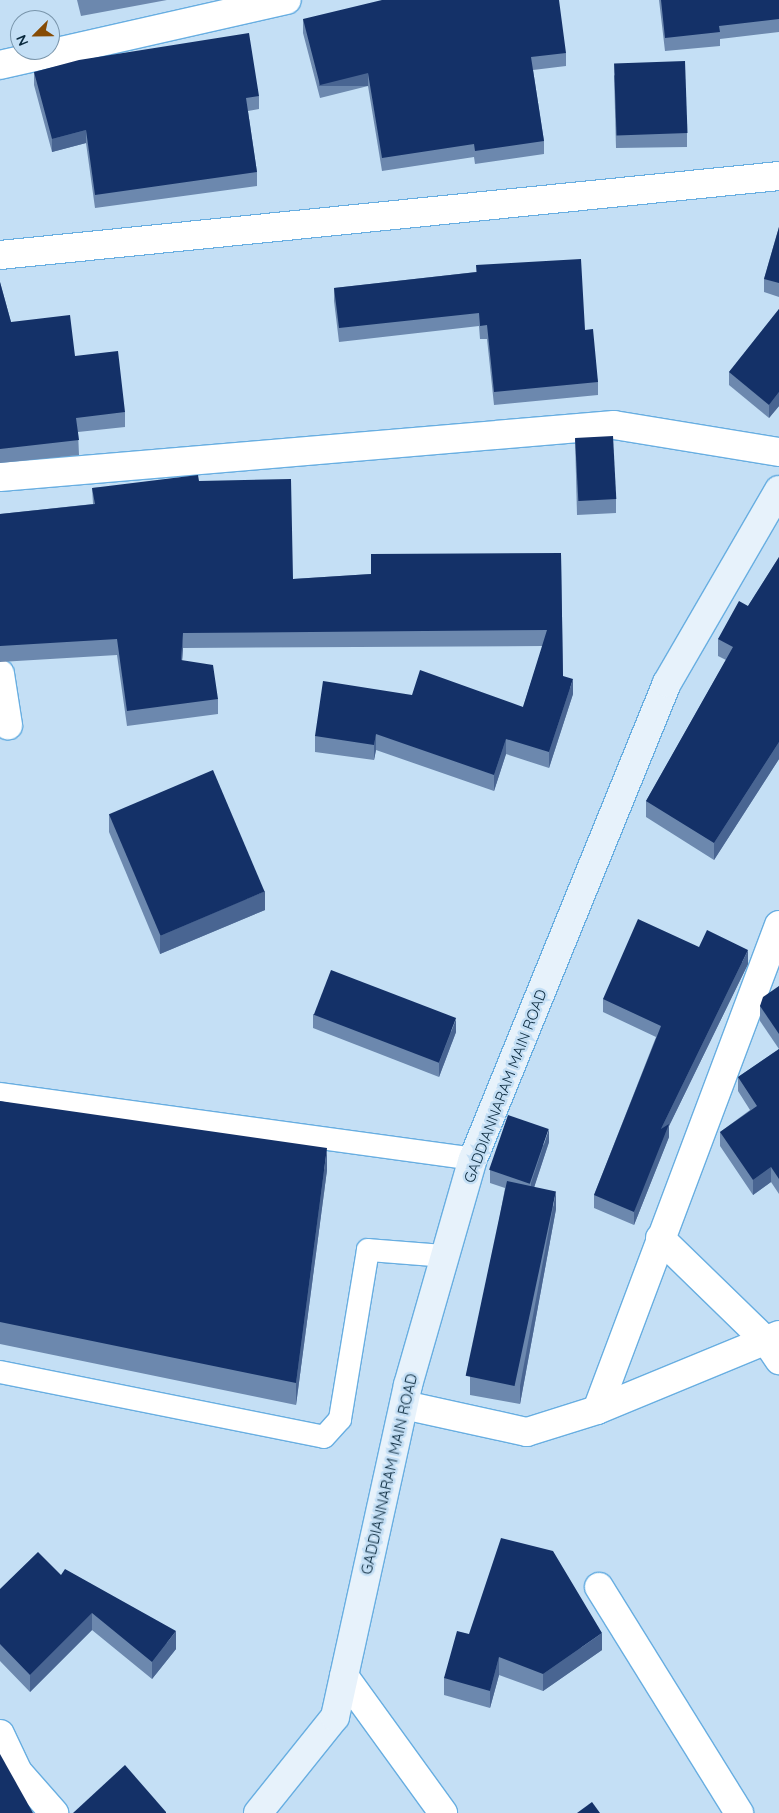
<!DOCTYPE html>
<html>
<head>
<meta charset="utf-8">
<style>
	body { margin:0 }
	#map { position:relative; width:779px; height:1813px; overflow:hidden; background:#c4dff5; font-family:Quicksand,sans-serif }
	div>[style] { position:absolute }
	.roads { filter:drop-shadow(1px 0 #68aee1) drop-shadow(-1px 0 #68aee1) drop-shadow(0 1px #68aee1) drop-shadow(0 -1px #68aee1) }
	.lane>* { height:22px; margin:-11px; padding:0 11px; transform-origin:11px; border-radius:11px; background:#fff }
	.street>* { height:28px; margin:-14px; padding:0 14px; transform-origin:14px; border-radius:14px; background:#fff }
	.secondary>* { height:28px; margin:-14px; padding:0 14px; transform-origin:14px; border-radius:14px; background:#e7f2fb }
	.wall>* { inset:0; background:#6c88ae }
	.shaded-wall>* { inset:0; background:#496592; transform-origin:0 0 }
	.building>* { inset:0; background:#143168; transform-origin:0 0 }
	span { translate:-50% -50%; white-space:nowrap; text-align:center; line-height:1.15; -webkit-text-stroke:5px #c4dff5; paint-order:stroke }
	.street-label { font-size:15px; color:#08273b }
	.north { position:absolute; left:10px; top:10px; width:50px; height:50px; box-sizing:border-box; background:#c4dff5; border:1px solid #7995ab; border-radius:50%; rotate:247deg; font-size:14px; font-weight:700; line-height:20px; text-align:center; color:#08273b }
	.north::after { content:''; display:block; margin:auto; width:18px; height:22px; background:#864b04; clip-path:polygon(50% 0,100% 100%,50% 72%,0 100%) }
</style>
</head>
<body>
<div id="map">
	<div class="roads">
		<div class="lane">
			<i style="left:0;top:1094px;width:477px;rotate:7.8deg"></i>
			<i style="left:0;top:1372px;width:330px;rotate:11.3deg"></i>
			<i style="left:324px;top:1437px;width:24px;rotate:-48deg"></i>
			<i style="left:340px;top:1419px;width:171px;rotate:-80.6deg"></i>
			<i style="left:368px;top:1250px;width:77px;rotate:4.5deg"></i>
		</div>
		<div class="street">
			<i style="left:0;top:65px;width:294px;rotate:-12.8deg"></i>
			<i style="left:0;top:255px;width:783px;rotate:-5.79deg"></i>
			<i style="left:0;top:477px;width:616px;rotate:-4.84deg"></i>
			<i style="left:614px;top:425px;width:167px;rotate:9.3deg"></i>
			<i style="left:0;top:674px;width:52px;rotate:81.1deg"></i>
			<i style="left:660px;top:1238px;width:149px;rotate:44.2deg"></i>
			<i style="left:767px;top:1342px;width:22px;rotate:56deg"></i>
			<i style="left:404px;top:1405px;width:126px;rotate:12.4deg"></i>
			<i style="left:527px;top:1432px;width:73px;rotate:-17.4deg"></i>
			<i style="left:597px;top:1410px;width:197px;rotate:-22.4deg"></i>
			<i style="left:597px;top:1410px;width:518px;rotate:-69.43deg"></i>
			<i style="left:599px;top:1587px;width:266px;rotate:58.2deg"></i>
			<i style="left:344px;top:1676px;width:169px;rotate:54.1deg"></i>
			<i style="left:0;top:1734px;width:42px;rotate:64.7deg"></i>
			<i style="left:18px;top:1772px;width:55px;rotate:48.7deg"></i>
		</div>
		<div class="secondary">
			<i style="left:258px;top:1813px;width:123px;rotate:-51.3deg"></i>
			<i style="left:335px;top:1717px;width:340px;rotate:-77.6deg"></i>
			<i style="left:408px;top:1385px;width:235px;rotate:-74deg"></i>
			<i style="left:473px;top:1159px;width:514px;rotate:-67.83deg"></i>
			<i style="left:667px;top:683px;width:223px;rotate:-59.9deg"></i>
		</div>
	</div>
	<div class="wall">
		<i style="clip-path:polygon(77px 0,167px 0,81px 16px)"></i>
		<i style="clip-path:polygon(659px 0,779px 0,779px 32px,720px 39px,720px 46px,665px 51px)"></i>
		<i style="clip-path:polygon(303px 19px,566px 53px,566px 66px,533px 70px,544px 141px,544px 154px,475px 164px,474px 157px,382px 171px,368px 86px,320px 98px,303px 33px)"></i>
		<i style="clip-path:polygon(34px 72px,259px 96px,259px 109px,248px 111px,257px 172px,257px 186px,95px 208px,86px 143px,52px 152px,34px 85px)"></i>
		<i style="clip-path:polygon(614px 75px,687px 133px,687px 147px,616px 148px)"></i>
		<i style="clip-path:polygon(779px 227px,779px 297px,764px 292px,764px 279px)"></i>
		<i style="clip-path:polygon(476px 265px,585px 330px,598px 382px,598px 395px,494px 405px,487px 339px,480px 339px,479px 326px,339px 342px,334px 301px,334px 288px,476px 272px)"></i>
		<i style="clip-path:polygon(0 282px,11px 322px,75px 356px,125px 412px,125px 427px,78px 432px,79px 455px,0 463px)"></i>
		<i style="clip-path:polygon(779px 309px,779px 406px,769px 418px,729px 385px,729px 372px)"></i>
		<i style="clip-path:polygon(575px 438px,616px 499px,616px 513px,577px 515px)"></i>
		<i style="clip-path:polygon(199px 481px,293px 579px,371px 574px,561px 553px,563px 676px,573px 694px,549px 768px,506px 754px,494px 791px,376px 750px,374px 760px,315px 752px,315px 736px,412px 695px,523px 707px,543px 646px,183px 648px,182px 661px,218px 699px,218px 714px,127px 726px,117px 655px,0 662px,0 514px,93px 504px,92px 488px)"></i>
		<i style="clip-path:polygon(779px 557px,779px 759px,714px 860px,646px 817px,646px 801px,726px 660px,718px 656px,718px 639px,748px 606px)"></i>
		<i style="clip-path:polygon(109px 814px,265px 910px,160px 954px,109px 832px)"></i>
		<i style="clip-path:polygon(699px 947px,748px 964px,669px 1126px,669px 1137px,634px 1225px,594px 1208px,594px 1195px,656px 1037px,603px 1012px,603px 999px)"></i>
		<i style="clip-path:polygon(779px 986px,779px 1049px,760px 1021px,760px 1006px)"></i>
		<i style="clip-path:polygon(313px 1014px,456px 1032px,439px 1077px,313px 1028px)"></i>
		<i style="clip-path:polygon(779px 1049px,779px 1194px,771px 1182px,753px 1195px,720px 1146px,720px 1132px,750px 1110px,738px 1091px,738px 1077px)"></i>
		<i style="clip-path:polygon(0 1101px,327px 1170px,296px 1405px,0 1344px)"></i>
		<i style="clip-path:polygon(549px 1142px,534px 1187px,556px 1209px,520px 1404px,470px 1395px,470px 1377px,505px 1188px,490px 1183px,490px 1170px)"></i>
		<i style="clip-path:polygon(61px 1575px,176px 1649px,152px 1679px,92px 1630px,30px 1692px,0 1661px,0 1589px)"></i>
		<i style="clip-path:polygon(469px 1634px,602px 1650px,543px 1691px,499px 1675px,490px 1708px,444px 1695px,444px 1678px)"></i>
	</div>
	<div class="shaded-wall">
		<i style="left:368px;top:73px;width:13px;height:49px;rotate:90deg"></i>
		<i style="clip-path:polygon(86px 130px,86px 143px,52px 152px,52px 139px)"></i>
		<i style="clip-path:polygon(779px 392px,779px 406px,769px 418px,769px 405px)"></i>
		<i style="clip-path:polygon(183px 633px,183px 648px,181px 676px,181px 660px)"></i>
		<i style="clip-path:polygon(573px 679px,573px 694px,549px 768px,549px 752px)"></i>
		<i style="clip-path:polygon(376px 734px,376px 750px,374px 760px,374px 745px)"></i>
		<i style="clip-path:polygon(506px 739px,506px 754px,494px 791px,494px 775px)"></i>
		<i style="clip-path:polygon(779px 742px,779px 759px,714px 860px,714px 843px)"></i>
		<i style="clip-path:polygon(265px 891px,265px 910px,160px 954px,160px 936px)"></i>
		<i style="clip-path:polygon(748px 950px,748px 964px,669px 1126px,669px 1137px,634px 1225px,634px 1212px,661px 1129px)"></i>
		<i style="clip-path:polygon(456px 1019px,456px 1032px,439px 1077px,439px 1063px)"></i>
		<i style="clip-path:polygon(549px 1129px,549px 1142px,531px 1197px,531px 1183px)"></i>
		<i style="clip-path:polygon(327px 1148px,327px 1170px,296px 1405px,296px 1383px)"></i>
		<i style="clip-path:polygon(771px 1167px,771px 1182px,753px 1195px,753px 1180px)"></i>
		<i style="clip-path:polygon(556px 1191px,556px 1209px,520px 1404px,520px 1386px)"></i>
		<i style="clip-path:polygon(92px 1613px,92px 1630px,30px 1692px,30px 1675px)"></i>
		<i style="clip-path:polygon(176px 1631px,176px 1649px,152px 1679px,152px 1662px)"></i>
		<i style="clip-path:polygon(602px 1633px,602px 1650px,543px 1691px,543px 1674px)"></i>
		<i style="clip-path:polygon(499px 1657px,499px 1675px,490px 1708px,490px 1691px)"></i>
	</div>
	<div class="building">
		<i style="clip-path:polygon(382px 0,559px 0,566px 53px,531px 57px,544px 141px,475px 151px,474px 144px,382px 158px,368px 73px,320px 85px,303px 19px)"></i>
		<i style="clip-path:polygon(661px 0,779px 0,779px 19px,719px 26px,720px 32px,665px 38px)"></i>
		<i style="clip-path:polygon(249px 33px,259px 96px,246px 98px,257px 172px,95px 195px,86px 130px,52px 139px,34px 72px,79px 60px)"></i>
		<i style="left:685px;top:61px;width:72px;height:71px;rotate:88deg"></i>
		<i style="clip-path:polygon(779px 227px,779px 283px,764px 279px)"></i>
		<i style="clip-path:polygon(581px 259px,585px 330px,593px 329px,598px 382px,494px 392px,487px 325px,480px 326px,479px 313px,339px 328px,334px 288px,477px 272px,476px 265px)"></i>
		<i style="clip-path:polygon(0 282px,11px 322px,70px 315px,75px 356px,118px 351px,125px 412px,76px 418px,79px 440px,0 449px)"></i>
		<i style="clip-path:polygon(779px 309px,779px 392px,769px 405px,729px 372px)"></i>
		<i style="left:613px;top:436px;width:63px;height:38px;rotate:87deg"></i>
		<i style="clip-path:polygon(198px 475px,199px 481px,291px 479px,293px 579px,371px 574px,371px 554px,561px 553px,563px 676px,573px 679px,549px 752px,506px 739px,494px 775px,376px 734px,374px 745px,315px 736px,323px 681px,412px 695px,420px 670px,523px 707px,547px 630px,183px 633px,181px 660px,213px 665px,218px 699px,127px 711px,117px 639px,0 646px,0 514px,95px 504px,92px 488px)"></i>
		<i style="clip-path:polygon(779px 557px,779px 742px,714px 843px,646px 801px,733px 647px,718px 639px,739px 601px,748px 606px)"></i>
		<i style="left:213px;top:770px;width:132px;height:113px;rotate:67deg"></i>
		<i style="clip-path:polygon(638px 919px,699px 947px,707px 930px,748px 950px,661px 1129px,669px 1124px,634px 1212px,594px 1195px,661px 1026px,603px 999px)"></i>
		<i style="left:331px;top:970px;width:134px;height:48px;rotate:21deg"></i>
		<i style="clip-path:polygon(779px 986px,779px 1034px,760px 1006px,763px 997px)"></i>
		<i style="clip-path:polygon(779px 1049px,779px 1179px,771px 1167px,753px 1180px,720px 1132px,757px 1106px,738px 1077px)"></i>
		<i style="clip-path:polygon(0 1101px,327px 1148px,296px 1383px,0 1322px)"></i>
		<i style="left:508px;top:1115px;width:43px;height:58px;rotate:19deg"></i>
		<i style="left:507px;top:1181px;width:50px;height:199px;rotate:12deg"></i>
		<i style="clip-path:polygon(501px 1538px,553px 1551px,602px 1633px,543px 1674px,499px 1657px,490px 1691px,444px 1678px,457px 1631px,469px 1634px)"></i>
		<i style="clip-path:polygon(38px 1552px,61px 1575px,65px 1569px,176px 1631px,152px 1662px,92px 1613px,30px 1675px,0 1644px,0 1589px)"></i>
		<i style="clip-path:polygon(0 1754px,33px 1813px,0 1813px)"></i>
		<i style="clip-path:polygon(125px 1765px,166px 1812px,166px 1813px,73px 1813px)"></i>
		<i style="clip-path:polygon(592px 1802px,600px 1813px,577px 1813px)"></i>
	</div>
	<div class="street-label">
		<span style="left:505px;top:1086px;rotate:-69deg">GADDIANNARAM MAIN ROAD</span>
		<span style="left:389px;top:1474px;rotate:-77deg">GADDIANNARAM MAIN ROAD</span>
	</div>
	<div class="north">N</div>
</div>
</body>
</html>
